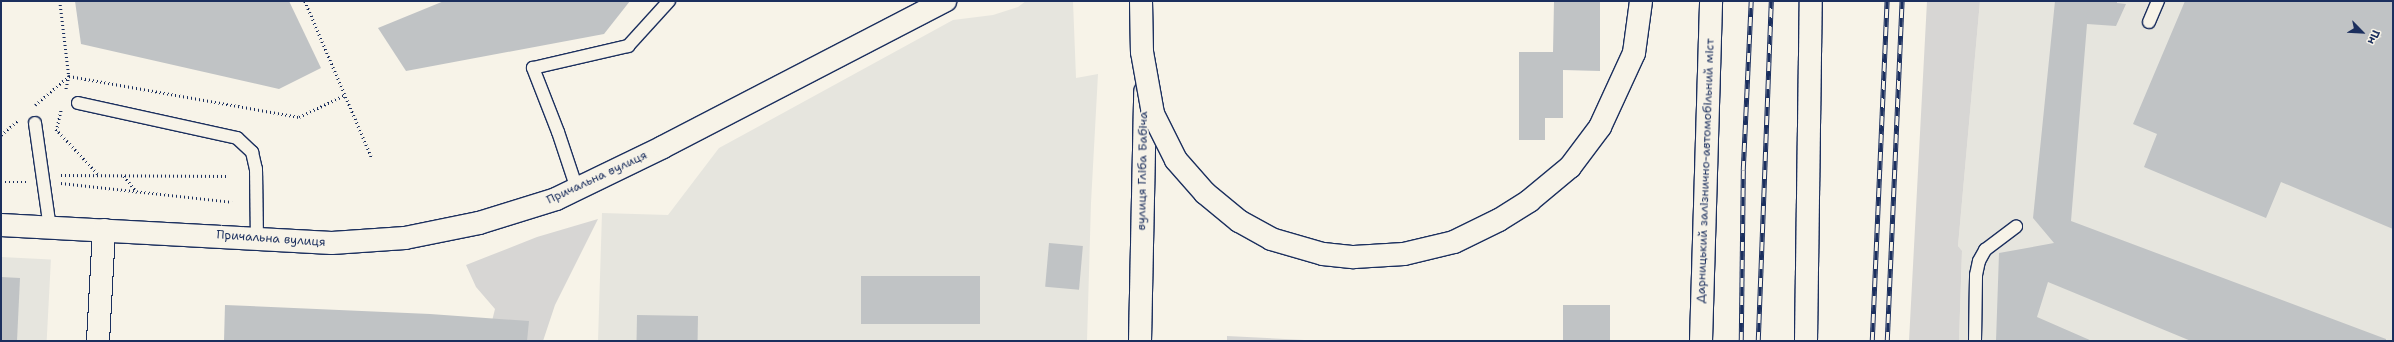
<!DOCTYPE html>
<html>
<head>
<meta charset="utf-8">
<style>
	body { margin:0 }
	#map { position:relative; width:2394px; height:342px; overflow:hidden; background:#f7f3e8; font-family:"Shantell Sans",sans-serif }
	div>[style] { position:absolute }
	.built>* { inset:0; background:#e6e5de; transform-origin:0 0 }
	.green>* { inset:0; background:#d7d6d4 }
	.building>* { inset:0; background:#c0c3c5; transform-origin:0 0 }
	.path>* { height:2.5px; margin-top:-1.25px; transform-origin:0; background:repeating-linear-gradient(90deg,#1b2f5e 0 1px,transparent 0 4px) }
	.roads { filter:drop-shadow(1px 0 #1b2f5e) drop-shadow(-1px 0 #1b2f5e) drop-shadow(0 1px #1b2f5e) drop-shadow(0 -1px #1b2f5e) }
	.lane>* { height:12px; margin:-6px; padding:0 6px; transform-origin:6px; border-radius:6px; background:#f7f3e8 }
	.street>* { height:22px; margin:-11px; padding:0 11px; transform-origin:11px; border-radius:11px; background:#f7f3e8 }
	.primary>* { height:22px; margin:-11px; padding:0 11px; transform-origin:11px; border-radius:11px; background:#f7f3e8 }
	.rail>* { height:4.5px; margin-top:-2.25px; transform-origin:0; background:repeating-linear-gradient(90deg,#f7f3e8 0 9px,#1b2f5e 0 18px); box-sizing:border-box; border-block:1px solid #1b2f5e }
	.bridges { filter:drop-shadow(1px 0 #1b2f5e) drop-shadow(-1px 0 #1b2f5e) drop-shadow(0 1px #1b2f5e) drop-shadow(0 -1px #1b2f5e) }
	.secondary-bridge>* { height:22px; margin:-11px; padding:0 11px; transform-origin:11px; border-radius:11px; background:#f7f3e8 }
	span { translate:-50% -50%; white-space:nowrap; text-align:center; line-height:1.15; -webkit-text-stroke:4px #f7f3e8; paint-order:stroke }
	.street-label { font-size:12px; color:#1b2f5e }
	.frame { position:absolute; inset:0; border:2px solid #1b2f5e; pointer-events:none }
	.north { position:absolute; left:2342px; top:12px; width:40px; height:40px; -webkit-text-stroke:3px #f7f3e8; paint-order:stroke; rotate:114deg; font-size:11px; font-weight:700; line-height:16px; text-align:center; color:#1b2f5e }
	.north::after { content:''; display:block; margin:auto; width:14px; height:18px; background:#1b2f5e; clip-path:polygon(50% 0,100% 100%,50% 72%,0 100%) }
</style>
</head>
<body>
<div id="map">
	<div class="built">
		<i style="clip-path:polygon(1026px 1px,1073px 1px,1076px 78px,1098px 74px,1091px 203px,1087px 341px,598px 341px,602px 213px,668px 215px,719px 148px,953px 20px,993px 15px,1018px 7px)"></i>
		<i style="clip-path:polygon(1980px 1px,2393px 1px,2393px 341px,1959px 341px,1962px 252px,1958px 246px)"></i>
		<i style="left:1px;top:257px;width:50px;height:84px;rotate:3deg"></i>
	</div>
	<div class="green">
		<i style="clip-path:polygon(1927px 1px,1980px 1px,1958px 246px,1962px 251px,1959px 341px,1909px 341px)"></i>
		<i style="clip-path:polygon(598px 219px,555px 305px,543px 341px,487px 341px,495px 309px,476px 287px,466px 265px,537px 237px)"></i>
		<i style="clip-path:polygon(1227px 336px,1324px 341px,1227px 341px)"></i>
	</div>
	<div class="building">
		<i style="clip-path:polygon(75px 1px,289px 1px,321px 68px,279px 89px,81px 44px)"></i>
		<i style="clip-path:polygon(444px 1px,630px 1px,604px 34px,406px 71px,378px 28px)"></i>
		<i style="clip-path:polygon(1554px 1px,1600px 1px,1600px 71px,1563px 70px,1563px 118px,1545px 118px,1545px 140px,1519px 140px,1519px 52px,1553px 52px)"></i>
		<i style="clip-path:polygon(2055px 1px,2117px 1px,2117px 3px,2126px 4px,2116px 26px,2087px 24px,2071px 221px,2386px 339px,2386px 341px,2191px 341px,2048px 282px,2037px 317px,2092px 341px,1996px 341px,1999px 253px,2054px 243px,2033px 218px)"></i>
		<i style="clip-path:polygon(2185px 1px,2393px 1px,2393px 229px,2281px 182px,2266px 218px,2144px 167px,2157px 134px,2133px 124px)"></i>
		<i style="left:1049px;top:243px;width:34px;height:44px;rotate:5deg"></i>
		<i style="left:861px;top:276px;width:119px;height:48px"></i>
		<i style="clip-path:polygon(1px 277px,20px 278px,17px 341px,1px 341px)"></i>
		<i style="clip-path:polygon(225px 305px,430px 314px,529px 321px,527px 341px,224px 341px)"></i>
		<i style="left:1610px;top:305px;width:36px;height:47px;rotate:90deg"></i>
		<i style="left:637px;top:315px;width:61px;height:26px;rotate:1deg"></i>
	</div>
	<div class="path">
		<i style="left:60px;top:1px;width:76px;rotate:83.2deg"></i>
		<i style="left:69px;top:76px;width:14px;rotate:102deg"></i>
		<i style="left:305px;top:1px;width:171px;rotate:66.9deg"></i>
		<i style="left:35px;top:105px;width:45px;rotate:-40.5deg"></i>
		<i style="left:69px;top:76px;width:234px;rotate:10.1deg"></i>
		<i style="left:299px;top:117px;width:51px;rotate:-25.6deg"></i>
		<i style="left:56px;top:129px;width:63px;rotate:46.9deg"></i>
		<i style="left:56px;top:131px;width:23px;rotate:-77deg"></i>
		<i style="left:1px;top:135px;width:23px;rotate:-41deg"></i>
		<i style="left:61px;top:175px;width:168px;rotate:0.3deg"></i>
		<i style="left:124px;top:176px;width:21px;rotate:51deg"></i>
		<i style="left:1px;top:182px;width:25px"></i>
		<i style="left:61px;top:183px;width:172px;rotate:6.3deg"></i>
	</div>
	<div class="roads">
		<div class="lane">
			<i style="left:2149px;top:22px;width:23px;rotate:-67deg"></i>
			<i style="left:78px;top:103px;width:163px;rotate:12.4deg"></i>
			<i style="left:237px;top:138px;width:21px;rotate:43deg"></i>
			<i style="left:252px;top:152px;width:17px;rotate:77deg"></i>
			<i style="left:256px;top:169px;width:69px;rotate:89.2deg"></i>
			<i style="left:35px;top:123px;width:106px;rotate:81.9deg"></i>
			<i style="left:577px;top:189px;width:60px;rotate:-108.4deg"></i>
			<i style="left:558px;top:132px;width:69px;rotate:-111.3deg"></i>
			<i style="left:533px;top:68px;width:98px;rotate:-13deg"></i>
			<i style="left:628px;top:46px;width:61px;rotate:-47.7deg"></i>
			<i style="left:1975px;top:341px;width:66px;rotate:-89.1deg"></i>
			<i style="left:1976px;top:275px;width:14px;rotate:-78deg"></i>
			<i style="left:1979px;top:261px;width:13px;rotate:-61deg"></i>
			<i style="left:1985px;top:250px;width:39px;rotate:-37deg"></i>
		</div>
		<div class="street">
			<i style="left:1px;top:225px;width:331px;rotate:3.1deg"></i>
			<i style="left:332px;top:243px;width:73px;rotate:-3.9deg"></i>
			<i style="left:405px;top:238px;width:76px;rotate:-11.5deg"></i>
			<i style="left:479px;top:223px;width:81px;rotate:-17.3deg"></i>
			<i style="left:556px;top:199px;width:119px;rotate:-25.9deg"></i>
			<i style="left:663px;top:147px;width:318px;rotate:-27.4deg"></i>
			<i style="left:98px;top:341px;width:111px;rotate:-86.9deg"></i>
			<i style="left:1140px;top:341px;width:249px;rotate:-88.8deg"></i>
		</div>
		<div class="primary">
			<i style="left:1701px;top:341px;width:340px;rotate:-88.3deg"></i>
			<i style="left:1806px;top:341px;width:340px;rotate:-89.2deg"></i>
		</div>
	</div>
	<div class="rail">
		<i style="left:1741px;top:341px;width:171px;rotate:-89.3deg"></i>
		<i style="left:1743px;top:170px;width:169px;rotate:-87.3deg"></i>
		<i style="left:1758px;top:341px;width:340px;rotate:-87.8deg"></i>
		<i style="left:1872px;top:341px;width:340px;rotate:-87.5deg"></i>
		<i style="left:1887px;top:341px;width:340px;rotate:-87.5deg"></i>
	</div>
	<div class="bridges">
		<div class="secondary-bridge">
			<i style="left:1141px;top:1px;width:51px;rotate:88.9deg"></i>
			<i style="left:1142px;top:52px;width:63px;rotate:79.9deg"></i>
			<i style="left:1153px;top:114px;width:51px;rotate:63.4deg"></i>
			<i style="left:1176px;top:160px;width:44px;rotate:48.7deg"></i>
			<i style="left:1205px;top:193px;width:44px;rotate:39.5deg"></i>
			<i style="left:1239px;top:221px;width:37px;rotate:29deg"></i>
			<i style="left:1271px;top:239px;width:54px;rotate:16.1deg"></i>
			<i style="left:1323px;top:254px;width:31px;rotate:6deg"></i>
			<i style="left:1354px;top:257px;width:50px;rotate:-3.4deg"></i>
			<i style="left:1404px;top:254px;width:51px;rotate:-13.5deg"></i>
			<i style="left:1454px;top:242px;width:50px;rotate:-26.1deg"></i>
			<i style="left:1499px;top:220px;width:36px;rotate:-32deg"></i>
			<i style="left:1529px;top:201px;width:53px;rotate:-39.7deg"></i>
			<i style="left:1570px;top:167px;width:50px;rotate:-53.1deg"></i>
			<i style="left:1600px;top:127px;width:81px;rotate:-65.3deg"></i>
			<i style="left:1634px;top:53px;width:52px;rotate:-82.3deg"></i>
		</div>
	</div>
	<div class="street-label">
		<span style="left:1143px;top:171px;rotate:-89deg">вулиця Гліба Бабіча</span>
		<span style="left:1706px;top:171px;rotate:-88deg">Дарницький залізнично-автомобільний міст</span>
		<span style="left:597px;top:178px;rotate:-25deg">Причальна вулиця</span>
		<span style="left:271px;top:239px;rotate:4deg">Причальна вулиця</span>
	</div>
	<div class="frame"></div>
	<div class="north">Пн</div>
</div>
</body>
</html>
